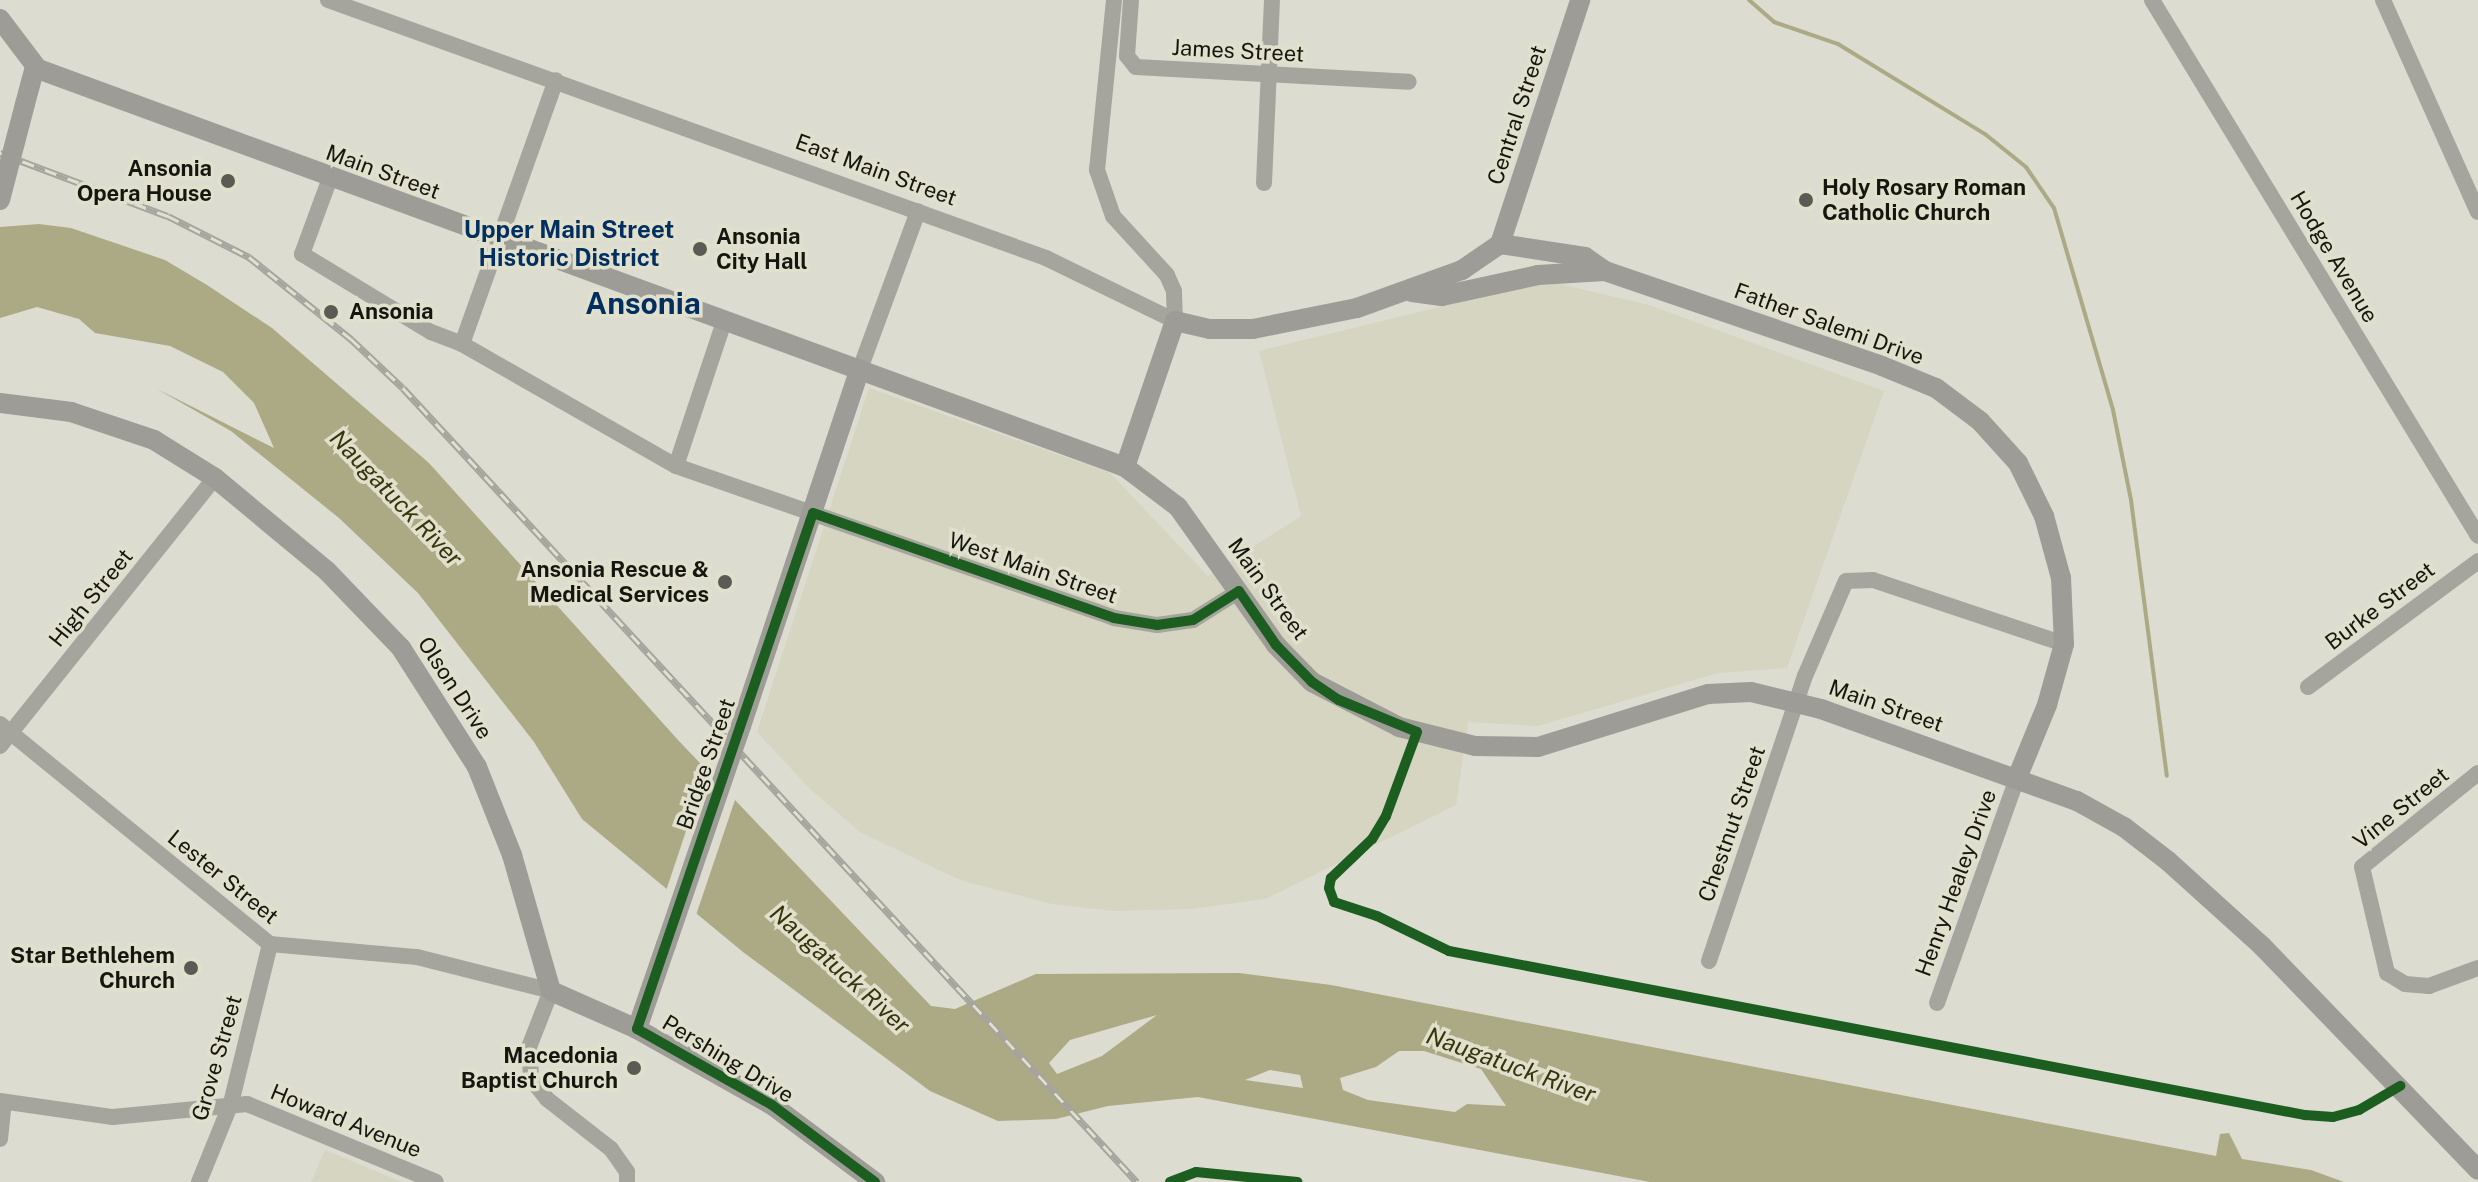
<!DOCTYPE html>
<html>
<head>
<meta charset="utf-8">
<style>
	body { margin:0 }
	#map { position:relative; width:2478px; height:1182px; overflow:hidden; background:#dcdcd1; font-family:"Public Sans",sans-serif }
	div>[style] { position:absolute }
	.built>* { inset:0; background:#d5d5c1 }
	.water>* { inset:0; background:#acaa84 }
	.pier>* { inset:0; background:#dcdcd1 }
	.stream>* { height:4px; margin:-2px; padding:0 2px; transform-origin:2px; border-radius:2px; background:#acaa84 }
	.minor>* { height:16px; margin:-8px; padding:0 8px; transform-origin:8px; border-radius:8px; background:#a5a59e }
	.major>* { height:20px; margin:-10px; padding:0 10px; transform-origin:10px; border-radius:10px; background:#9d9c96 }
	.rail>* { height:7px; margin-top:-3.5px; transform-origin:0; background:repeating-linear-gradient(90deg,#e0e0cd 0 12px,#a5a59e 0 24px); box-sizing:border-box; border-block:2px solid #a5a59e }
	.major-bridge>* { height:20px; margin:-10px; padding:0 10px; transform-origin:10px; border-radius:10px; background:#9d9c96 }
	.cycleway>* { height:10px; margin:-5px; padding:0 5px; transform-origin:5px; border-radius:5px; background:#1b5e20 }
	.dots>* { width:22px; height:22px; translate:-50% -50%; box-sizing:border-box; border:4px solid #e0e0cd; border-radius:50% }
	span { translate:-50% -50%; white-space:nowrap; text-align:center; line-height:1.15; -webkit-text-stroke:7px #e0e0cd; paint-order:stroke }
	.street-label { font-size:22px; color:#161610 }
	.poi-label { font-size:22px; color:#161610; font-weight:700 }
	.right { translate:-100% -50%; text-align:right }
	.left { translate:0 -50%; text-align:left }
	.neighbourhood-label { font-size:24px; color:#022e60; font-weight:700 }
	.water-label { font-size:24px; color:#37350b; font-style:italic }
	.district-label { font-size:30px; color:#022e60; font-weight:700 }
</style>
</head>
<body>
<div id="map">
	<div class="built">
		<i style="clip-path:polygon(1547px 281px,1649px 305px,1884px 391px,1787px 668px,1718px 673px,1538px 726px,1468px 722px,1456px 805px,1265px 899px,1192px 909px,1113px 911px,1052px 904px,960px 880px,860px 832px,809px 788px,757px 732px,869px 388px,1110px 473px,1208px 576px,1301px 516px,1259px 351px)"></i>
		<i style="clip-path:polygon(325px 1150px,402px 1182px,311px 1182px)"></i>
	</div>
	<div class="water">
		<i style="clip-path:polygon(evenodd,39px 224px,71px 228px,165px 260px,207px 285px,272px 328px,429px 463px,678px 740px,931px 1006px,955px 1009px,1036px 974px,1239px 973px,1331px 985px,2216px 1156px,2220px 1134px,2229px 1133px,2242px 1159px,2311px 1170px,2344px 1182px,1650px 1182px,1198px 1097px,1108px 1106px,1056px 1119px,998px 1121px,930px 1091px,743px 952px,582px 819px,534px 742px,418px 593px,339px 518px,231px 431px,157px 389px,274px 448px,254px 403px,223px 372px,170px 346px,95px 333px,79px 319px,37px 307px,0 318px,0 227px,39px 224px,1157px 1015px,1102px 1056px,1057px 1074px,1049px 1063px,1070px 1040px,1157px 1015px,39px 224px,1399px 1051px,1424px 1051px,1481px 1069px,1506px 1106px,1467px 1104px,1455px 1112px,1368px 1100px,1343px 1090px,1340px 1078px,1376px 1067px,1399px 1051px,39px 224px,1270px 1070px,1300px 1075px,1303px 1088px,1245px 1080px,1270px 1070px)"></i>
	</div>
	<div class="pier">
		<i style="clip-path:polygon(708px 765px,737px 794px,695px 918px,665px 894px)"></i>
	</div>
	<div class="stream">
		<i style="left:1749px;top:0;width:33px;rotate:41deg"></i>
		<i style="left:1774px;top:22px;width:68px;rotate:19deg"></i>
		<i style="left:1838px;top:44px;width:172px;rotate:31.5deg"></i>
		<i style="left:1985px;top:134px;width:53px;rotate:38.8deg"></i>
		<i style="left:2026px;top:167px;width:50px;rotate:55.7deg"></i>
		<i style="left:2054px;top:208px;width:210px;rotate:73.7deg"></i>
		<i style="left:2113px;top:410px;width:92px;rotate:78.7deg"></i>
		<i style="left:2131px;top:500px;width:278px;rotate:82.6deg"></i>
	</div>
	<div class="minor">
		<i style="left:328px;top:0;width:763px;rotate:19.76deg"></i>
		<i style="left:1046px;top:258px;width:144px;rotate:26deg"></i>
		<i style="left:1175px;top:321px;width:30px;rotate:-92deg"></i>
		<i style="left:1174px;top:291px;width:17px;rotate:-114deg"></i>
		<i style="left:1167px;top:275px;width:80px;rotate:-132.5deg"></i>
		<i style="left:1113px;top:216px;width:49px;rotate:-109.2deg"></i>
		<i style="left:1097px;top:170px;width:171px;rotate:-84.3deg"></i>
		<i style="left:1131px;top:0;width:56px;rotate:94.1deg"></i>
		<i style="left:1127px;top:56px;width:14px;rotate:51deg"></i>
		<i style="left:1136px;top:67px;width:273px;rotate:3.1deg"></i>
		<i style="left:2152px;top:0;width:627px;rotate:58.69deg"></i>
		<i style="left:2383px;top:0;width:232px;rotate:65.9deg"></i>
		<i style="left:330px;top:178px;width:81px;rotate:110.2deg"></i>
		<i style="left:302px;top:254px;width:151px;rotate:31.2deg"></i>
		<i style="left:431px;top:332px;width:33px;rotate:21deg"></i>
		<i style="left:462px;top:344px;width:246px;rotate:29.7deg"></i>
		<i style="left:676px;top:466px;width:464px;rotate:19.1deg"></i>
		<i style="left:1114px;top:618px;width:44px;rotate:9.2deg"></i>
		<i style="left:1157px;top:625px;width:36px;rotate:-8deg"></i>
		<i style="left:1193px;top:620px;width:54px;rotate:-32.2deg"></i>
		<i style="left:1264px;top:183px;width:183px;rotate:-87.5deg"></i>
		<i style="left:462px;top:344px;width:280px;rotate:-70.4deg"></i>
		<i style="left:860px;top:369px;width:168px;rotate:-69.8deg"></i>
		<i style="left:676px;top:466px;width:152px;rotate:-71.6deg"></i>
		<i style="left:2308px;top:687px;width:212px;rotate:-36.5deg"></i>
		<i style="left:0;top:724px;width:348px;rotate:39.2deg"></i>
		<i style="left:270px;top:944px;width:148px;rotate:5.1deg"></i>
		<i style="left:417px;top:957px;width:138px;rotate:14.2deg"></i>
		<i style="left:551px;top:991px;width:60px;rotate:111.4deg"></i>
		<i style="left:529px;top:1047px;width:32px;rotate:86deg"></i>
		<i style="left:531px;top:1079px;width:26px;rotate:51deg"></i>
		<i style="left:547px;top:1099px;width:81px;rotate:38deg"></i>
		<i style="left:611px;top:1149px;width:28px;rotate:55deg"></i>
		<i style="left:627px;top:1172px;width:10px;rotate:90deg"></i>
		<i style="left:0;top:746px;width:344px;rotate:-51.3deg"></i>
		<i style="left:2478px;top:773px;width:149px;rotate:141deg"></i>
		<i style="left:2362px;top:867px;width:109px;rotate:76.7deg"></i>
		<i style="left:2387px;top:973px;width:21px;rotate:31deg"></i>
		<i style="left:2405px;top:984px;width:24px;rotate:5deg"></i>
		<i style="left:2429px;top:986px;width:52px;rotate:-20.2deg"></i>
		<i style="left:1709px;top:961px;width:301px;rotate:-71.4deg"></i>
		<i style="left:1805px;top:676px;width:103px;rotate:-66.7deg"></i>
		<i style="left:1846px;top:581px;width:27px;rotate:-2deg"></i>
		<i style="left:1873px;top:580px;width:201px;rotate:18.5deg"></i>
		<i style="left:1937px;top:1003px;width:239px;rotate:-70.4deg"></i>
		<i style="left:0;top:1101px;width:114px;rotate:8.1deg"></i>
		<i style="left:113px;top:1117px;width:135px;rotate:-5.5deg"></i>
		<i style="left:247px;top:1104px;width:204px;rotate:22.4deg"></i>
		<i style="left:0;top:1139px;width:37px;rotate:-84deg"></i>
		<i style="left:199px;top:1182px;width:85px;rotate:-67.9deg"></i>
		<i style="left:231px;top:1103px;width:164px;rotate:-76.2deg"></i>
	</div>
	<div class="major">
		<i style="left:0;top:19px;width:63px;rotate:52.8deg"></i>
		<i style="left:38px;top:69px;width:1158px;rotate:20.11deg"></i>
		<i style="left:1125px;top:467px;width:66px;rotate:37deg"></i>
		<i style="left:1178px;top:507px;width:169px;rotate:54.6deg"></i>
		<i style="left:1276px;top:645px;width:52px;rotate:45.8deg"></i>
		<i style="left:1312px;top:682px;width:98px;rotate:27.3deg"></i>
		<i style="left:1399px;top:727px;width:78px;rotate:14deg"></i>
		<i style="left:1475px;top:746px;width:63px;rotate:0.9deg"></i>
		<i style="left:1538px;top:747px;width:178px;rotate:-17.3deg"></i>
		<i style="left:1708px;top:694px;width:43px;rotate:-2.7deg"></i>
		<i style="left:1751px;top:692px;width:72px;rotate:13.7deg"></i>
		<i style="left:1821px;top:709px;width:272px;rotate:19.8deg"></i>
		<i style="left:2077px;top:801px;width:54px;rotate:29deg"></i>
		<i style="left:2124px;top:827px;width:56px;rotate:37.7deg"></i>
		<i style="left:2168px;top:861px;width:127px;rotate:42.1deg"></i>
		<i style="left:2262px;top:946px;width:311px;rotate:46deg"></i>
		<i style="left:25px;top:104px;width:39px;rotate:-75deg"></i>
		<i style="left:1500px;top:244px;width:86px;rotate:8.7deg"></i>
		<i style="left:1585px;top:257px;width:24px;rotate:35deg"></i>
		<i style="left:1605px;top:271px;width:293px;rotate:18.9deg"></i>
		<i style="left:1882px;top:366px;width:58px;rotate:22.2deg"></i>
		<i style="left:1936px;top:388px;width:55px;rotate:36.9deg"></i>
		<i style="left:1980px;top:421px;width:57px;rotate:47.9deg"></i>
		<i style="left:2018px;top:463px;width:59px;rotate:63.9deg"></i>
		<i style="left:2044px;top:516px;width:64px;rotate:74.7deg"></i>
		<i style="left:2061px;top:578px;width:66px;rotate:87.4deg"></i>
		<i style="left:2064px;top:644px;width:63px;rotate:105.6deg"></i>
		<i style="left:2047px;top:705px;width:79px;rotate:112.3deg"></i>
		<i style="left:1412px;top:292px;width:30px;rotate:8deg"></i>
		<i style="left:1442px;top:296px;width:98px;rotate:-12.3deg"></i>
		<i style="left:1538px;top:275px;width:67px;rotate:-3.4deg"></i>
		<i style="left:0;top:403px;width:72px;rotate:7.2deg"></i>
		<i style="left:71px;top:412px;width:88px;rotate:18.6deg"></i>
		<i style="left:154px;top:440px;width:72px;rotate:31.9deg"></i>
		<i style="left:215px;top:478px;width:146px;rotate:39.7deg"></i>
		<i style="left:327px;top:571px;width:107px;rotate:46.1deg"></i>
		<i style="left:401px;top:648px;width:141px;rotate:57.4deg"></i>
		<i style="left:477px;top:767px;width:95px;rotate:68.3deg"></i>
		<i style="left:512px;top:855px;width:141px;rotate:74deg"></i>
		<i style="left:551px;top:991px;width:94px;rotate:23.8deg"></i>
		<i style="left:637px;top:1029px;width:155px;rotate:29.4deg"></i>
		<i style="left:772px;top:1105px;width:129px;rotate:36.8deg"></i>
		<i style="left:1125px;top:467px;width:154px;rotate:-71.1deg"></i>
		<i style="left:1175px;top:321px;width:35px;rotate:13deg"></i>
		<i style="left:1209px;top:329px;width:44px"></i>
		<i style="left:1253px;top:329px;width:106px;rotate:-11.4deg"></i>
		<i style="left:1357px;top:308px;width:112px;rotate:-19.9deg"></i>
		<i style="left:1462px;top:270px;width:46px;rotate:-34.4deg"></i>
		<i style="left:1500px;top:244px;width:257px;rotate:-71.8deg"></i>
		<i style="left:741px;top:726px;width:376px;rotate:-71.6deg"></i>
		<i style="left:637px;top:1029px;width:89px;rotate:-71deg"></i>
	</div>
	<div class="rail">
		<i style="left:0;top:153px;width:179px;rotate:20.6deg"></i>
		<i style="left:168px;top:216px;width:91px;rotate:26.8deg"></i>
		<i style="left:249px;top:257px;width:131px;rotate:38.8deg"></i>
		<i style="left:351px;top:339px;width:71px;rotate:43.3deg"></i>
		<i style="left:403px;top:388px;width:1081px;rotate:47.25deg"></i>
	</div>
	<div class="major-bridge">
		<i style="left:0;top:200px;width:99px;rotate:-75.4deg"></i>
		<i style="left:666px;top:945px;width:231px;rotate:-71.1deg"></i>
	</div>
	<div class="cycleway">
		<i style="left:875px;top:1182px;width:129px;rotate:-143.2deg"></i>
		<i style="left:772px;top:1105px;width:155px;rotate:-150.6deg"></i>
		<i style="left:637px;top:1029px;width:545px;rotate:-71.17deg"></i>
		<i style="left:813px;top:513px;width:319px;rotate:19.2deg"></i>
		<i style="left:1114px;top:618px;width:44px;rotate:9.2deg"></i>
		<i style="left:1157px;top:625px;width:36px;rotate:-8deg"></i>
		<i style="left:1193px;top:620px;width:54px;rotate:-32.2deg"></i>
		<i style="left:1239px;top:591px;width:65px;rotate:55.6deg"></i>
		<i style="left:1276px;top:645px;width:52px;rotate:45.8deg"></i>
		<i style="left:1312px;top:682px;width:32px;rotate:34deg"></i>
		<i style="left:1339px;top:700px;width:84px;rotate:22.3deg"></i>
		<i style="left:1417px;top:732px;width:90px;rotate:110.3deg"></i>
		<i style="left:1386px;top:816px;width:27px;rotate:121deg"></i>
		<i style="left:1372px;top:839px;width:57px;rotate:136.4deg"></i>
		<i style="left:1331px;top:878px;width:10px;rotate:101deg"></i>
		<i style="left:1329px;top:888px;width:15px;rotate:70deg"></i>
		<i style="left:1334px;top:902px;width:45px;rotate:18deg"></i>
		<i style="left:1377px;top:916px;width:80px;rotate:25.9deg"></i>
		<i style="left:1449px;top:951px;width:872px;rotate:10.85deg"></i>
		<i style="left:2305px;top:1115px;width:28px;rotate:4deg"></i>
		<i style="left:2333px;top:1117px;width:27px;rotate:-15deg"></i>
		<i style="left:2359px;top:1110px;width:48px;rotate:-30.3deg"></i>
		<i style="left:1170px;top:1182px;width:28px;rotate:-21deg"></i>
		<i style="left:1196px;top:1172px;width:102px;rotate:5.6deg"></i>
	</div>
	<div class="dots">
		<i style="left:228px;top:181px;background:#5b5b54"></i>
		<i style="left:1806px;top:200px;background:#5b5b54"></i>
		<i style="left:700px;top:249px;background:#5b5b54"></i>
		<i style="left:331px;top:312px;background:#5b5b54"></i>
		<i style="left:725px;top:582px;background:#5b5b54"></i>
		<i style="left:191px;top:968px;background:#5b5b54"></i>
		<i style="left:634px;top:1068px;background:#5b5b54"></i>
	</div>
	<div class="street-label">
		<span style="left:1238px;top:51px;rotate:3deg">James Street</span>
		<span style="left:1517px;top:115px;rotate:-72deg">Central Street</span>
		<span style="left:876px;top:170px;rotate:20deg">East Main Street</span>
		<span style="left:383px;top:172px;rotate:20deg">Main Street</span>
		<span style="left:2334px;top:257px;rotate:59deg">Hodge Avenue</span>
		<span style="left:1829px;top:324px;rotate:20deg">Father Salemi Drive</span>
		<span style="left:1033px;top:568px;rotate:19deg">West Main Street</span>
		<span style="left:1268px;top:589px;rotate:54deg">Main Street</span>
		<span style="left:91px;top:598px;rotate:-51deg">High Street</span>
		<span style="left:2380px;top:606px;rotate:-37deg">Burke Street</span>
		<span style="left:455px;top:688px;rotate:57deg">Olson Drive</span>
		<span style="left:1886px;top:706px;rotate:19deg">Main Street</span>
		<span style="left:706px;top:764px;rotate:-71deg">Bridge Street</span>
		<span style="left:2401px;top:808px;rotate:-39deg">Vine Street</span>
		<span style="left:1732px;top:824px;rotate:-71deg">Chestnut Street</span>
		<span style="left:223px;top:877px;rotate:39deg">Lester Street</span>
		<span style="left:1956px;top:883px;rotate:-70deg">Henry Healey Drive</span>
		<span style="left:217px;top:1058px;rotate:-74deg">Grove Street</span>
		<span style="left:728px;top:1059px;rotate:31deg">Pershing Drive</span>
		<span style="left:346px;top:1121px;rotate:22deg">Howard Avenue</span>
	</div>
	<div class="poi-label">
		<span class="right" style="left:212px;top:181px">Ansonia<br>Opera House</span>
		<span class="left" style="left:1822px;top:200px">Holy Rosary Roman<br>Catholic Church</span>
		<span class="left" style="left:716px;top:249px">Ansonia<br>City Hall</span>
		<span class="left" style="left:349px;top:312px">Ansonia</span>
		<span class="right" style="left:709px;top:582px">Ansonia Rescue &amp;<br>Medical Services</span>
		<span class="right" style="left:175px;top:968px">Star Bethlehem<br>Church</span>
		<span class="right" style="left:618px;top:1068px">Macedonia<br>Baptist Church</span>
	</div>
	<div class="neighbourhood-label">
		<span style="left:569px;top:244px">Upper Main Street<br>Historic District</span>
	</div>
	<div class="water-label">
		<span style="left:396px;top:498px;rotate:46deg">Naugatuck River</span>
		<span style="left:840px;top:969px;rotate:42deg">Naugatuck River</span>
		<span style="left:1511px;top:1065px;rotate:20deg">Naugatuck River</span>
	</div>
	<div class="district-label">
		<span style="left:643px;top:303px">Ansonia</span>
	</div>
</div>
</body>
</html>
